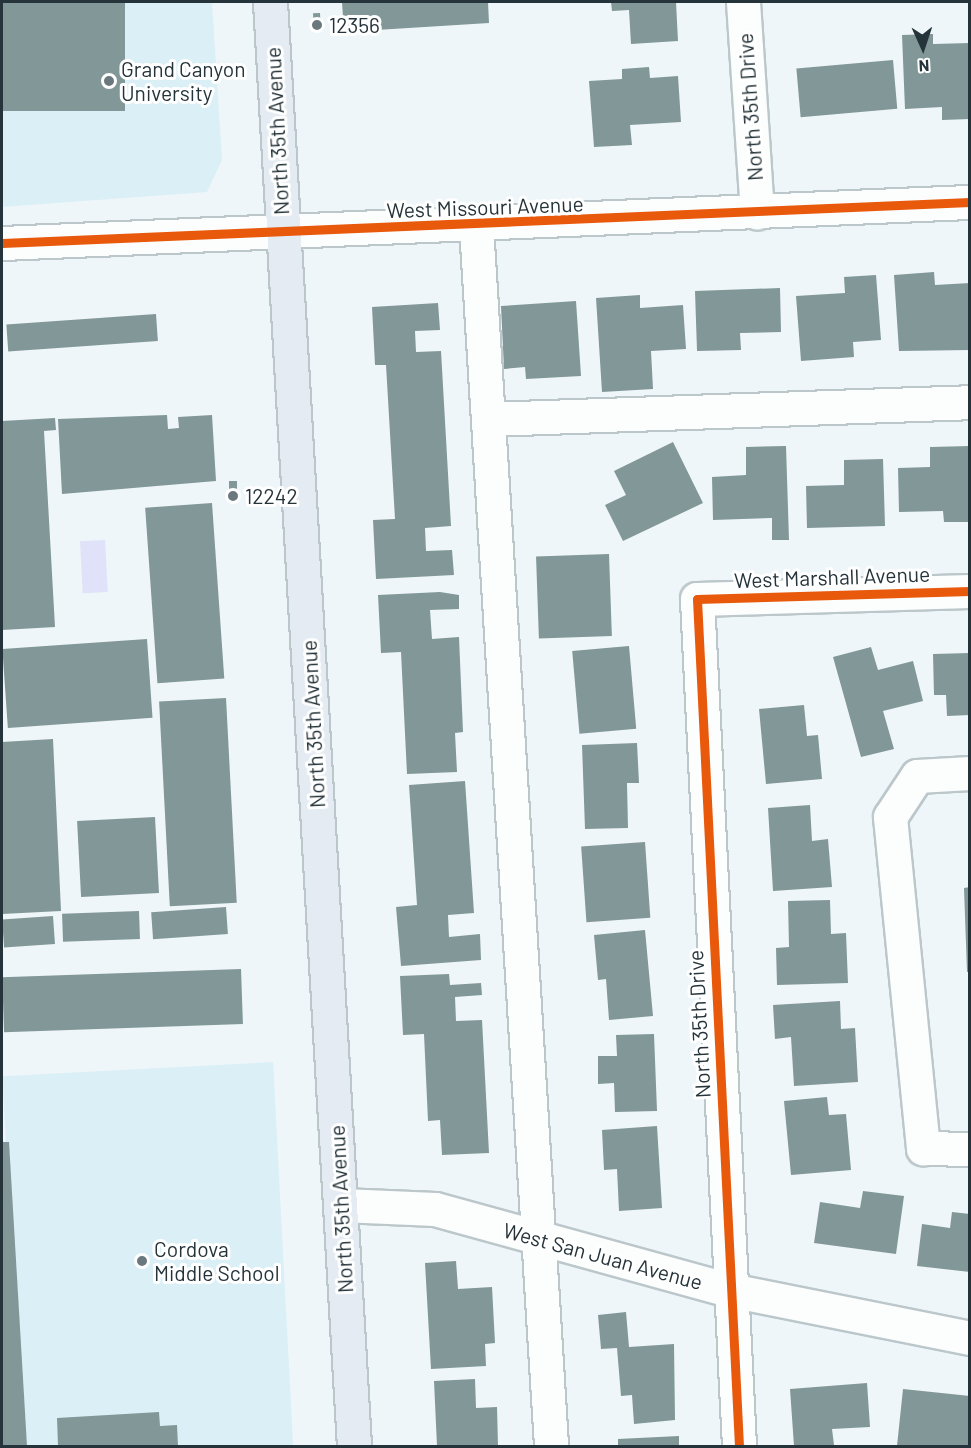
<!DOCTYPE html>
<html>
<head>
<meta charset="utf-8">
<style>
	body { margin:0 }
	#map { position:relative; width:971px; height:1448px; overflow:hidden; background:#eef6f9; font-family:Barlow,sans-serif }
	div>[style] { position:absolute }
	.built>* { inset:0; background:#dbeff6; transform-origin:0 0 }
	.water>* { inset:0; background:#dfe2f8; transform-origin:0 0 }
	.building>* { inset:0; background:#829798; transform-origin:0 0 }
	.roads { filter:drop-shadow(2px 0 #bcc7cb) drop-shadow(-2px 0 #bcc7cb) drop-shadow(0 2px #bcc7cb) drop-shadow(0 -2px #bcc7cb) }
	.minor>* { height:33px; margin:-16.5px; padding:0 16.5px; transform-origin:16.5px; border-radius:16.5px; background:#fcfefe }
	.major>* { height:33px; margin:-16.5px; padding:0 16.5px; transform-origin:16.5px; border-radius:16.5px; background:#e4ebf2 }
	.cycleway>* { height:9px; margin:-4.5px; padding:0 4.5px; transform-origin:4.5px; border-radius:4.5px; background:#e8590c }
	.dots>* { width:16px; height:16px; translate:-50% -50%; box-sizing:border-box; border:3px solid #fff; border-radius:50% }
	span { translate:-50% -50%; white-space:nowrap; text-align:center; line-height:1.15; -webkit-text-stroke:6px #fff; paint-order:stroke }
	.poi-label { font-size:21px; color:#25343a }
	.left { translate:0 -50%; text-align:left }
	.street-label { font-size:21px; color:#25343a }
	.frame { position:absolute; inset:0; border:3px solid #25343a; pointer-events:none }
	.north { position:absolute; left:893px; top:18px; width:60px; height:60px; -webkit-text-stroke:4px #fff; paint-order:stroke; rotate:177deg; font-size:16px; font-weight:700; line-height:24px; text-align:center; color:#25343a }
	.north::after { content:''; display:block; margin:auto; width:21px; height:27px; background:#25343a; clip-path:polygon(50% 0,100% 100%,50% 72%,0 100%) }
</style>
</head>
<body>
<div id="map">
	<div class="built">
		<i style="clip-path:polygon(2px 2px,212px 2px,222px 160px,207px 192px,2px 207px)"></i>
		<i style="left:273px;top:1062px;width:385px;height:271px;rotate:87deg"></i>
	</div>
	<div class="water">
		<i style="left:105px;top:540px;width:52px;height:25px;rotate:87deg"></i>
	</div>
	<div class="building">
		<i style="left:2px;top:2px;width:123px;height:109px"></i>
		<i style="clip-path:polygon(342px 2px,488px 2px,489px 23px,344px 32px)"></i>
		<i style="clip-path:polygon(611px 2px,676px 2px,678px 41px,631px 44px,629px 10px,612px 11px)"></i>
		<i style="left:320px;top:13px;width:17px;height:7px;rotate:87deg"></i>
		<i style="clip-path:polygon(933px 34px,933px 44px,970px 43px,970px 119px,942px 120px,942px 107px,905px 109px,902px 35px)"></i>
		<i style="left:893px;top:60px;width:49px;height:97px;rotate:85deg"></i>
		<i style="clip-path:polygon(649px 67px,650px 78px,678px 76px,681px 122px,630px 125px,632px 145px,594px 147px,589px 81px,622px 79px,622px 69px)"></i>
		<i style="clip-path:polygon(934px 272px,935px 285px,970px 283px,970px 350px,899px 351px,894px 275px)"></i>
		<i style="clip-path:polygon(876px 275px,881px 340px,853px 342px,854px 357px,801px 361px,796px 296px,845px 293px,844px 277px)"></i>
		<i style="clip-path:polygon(780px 288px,781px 332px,740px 333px,741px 350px,697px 351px,695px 291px)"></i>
		<i style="clip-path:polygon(640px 295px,640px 308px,683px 305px,686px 349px,651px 351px,653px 389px,602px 392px,596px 298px)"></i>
		<i style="clip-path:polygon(576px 301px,581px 376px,526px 379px,525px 367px,504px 369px,501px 306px)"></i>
		<i style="clip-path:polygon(438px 303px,440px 330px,415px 331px,416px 352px,441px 351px,451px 526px,425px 528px,426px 551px,452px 550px,454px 575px,376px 579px,373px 520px,395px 519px,386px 365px,375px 365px,372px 307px)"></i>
		<i style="left:156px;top:314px;width:27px;height:150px;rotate:86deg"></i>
		<i style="clip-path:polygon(167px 415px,168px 429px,179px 428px,178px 417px,212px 415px,216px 481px,62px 494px,58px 419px)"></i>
		<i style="clip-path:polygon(55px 418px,56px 430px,44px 431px,55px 627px,2px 630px,2px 421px)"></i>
		<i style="clip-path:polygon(673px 442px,703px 503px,623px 541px,605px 505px,626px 495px,614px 471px)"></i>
		<i style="clip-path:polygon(786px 446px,789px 540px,772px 540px,772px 518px,713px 520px,712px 477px,746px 475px,746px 447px)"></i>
		<i style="clip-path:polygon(970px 446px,970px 522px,944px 522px,943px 511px,899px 512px,898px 468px,930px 467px,930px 447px)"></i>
		<i style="clip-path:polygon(883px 459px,885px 526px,807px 528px,806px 486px,844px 485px,844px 460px)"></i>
		<i style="left:237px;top:481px;width:18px;height:8px;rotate:90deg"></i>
		<i style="left:212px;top:503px;width:176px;height:67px;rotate:86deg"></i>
		<i style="left:609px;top:554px;width:82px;height:73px;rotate:88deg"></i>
		<i style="clip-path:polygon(440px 592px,459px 595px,459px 609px,430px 610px,432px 639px,459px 637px,463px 732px,455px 733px,457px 772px,407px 774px,401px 652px,381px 653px,378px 595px)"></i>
		<i style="left:147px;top:639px;width:79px;height:145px;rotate:86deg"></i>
		<i style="left:629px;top:646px;width:83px;height:57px;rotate:85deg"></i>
		<i style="clip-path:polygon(871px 647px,878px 670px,913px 661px,923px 701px,883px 711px,894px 749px,861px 757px,833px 657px)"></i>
		<i style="clip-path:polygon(970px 653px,970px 715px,947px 716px,946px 695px,934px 695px,933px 654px)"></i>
		<i style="left:226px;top:698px;width:205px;height:67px;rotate:87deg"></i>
		<i style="clip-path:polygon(804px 705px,807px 736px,818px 735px,822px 779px,766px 784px,759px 709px)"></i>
		<i style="clip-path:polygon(53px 739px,61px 911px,2px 914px,2px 742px)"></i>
		<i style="clip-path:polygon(637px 743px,639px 783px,627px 783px,628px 828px,585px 829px,582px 745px)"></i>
		<i style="clip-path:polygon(465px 781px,474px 913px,448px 915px,449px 937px,480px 934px,481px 960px,401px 966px,396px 907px,417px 905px,409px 785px)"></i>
		<i style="clip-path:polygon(810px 805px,812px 841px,828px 839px,832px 887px,773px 891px,768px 808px)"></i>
		<i style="left:155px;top:817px;width:76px;height:78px;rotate:87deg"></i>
		<i style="left:645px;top:842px;width:76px;height:64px;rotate:86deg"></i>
		<i style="clip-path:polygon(970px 887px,970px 972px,967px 972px,964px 888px)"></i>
		<i style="clip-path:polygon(830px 900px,831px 934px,846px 933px,848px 983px,777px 985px,776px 948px,789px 947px,788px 901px)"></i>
		<i style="left:226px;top:907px;width:27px;height:75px;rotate:86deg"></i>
		<i style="left:139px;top:911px;width:28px;height:77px;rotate:88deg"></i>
		<i style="left:53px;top:916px;width:28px;height:51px;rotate:86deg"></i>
		<i style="clip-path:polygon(645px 930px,653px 1016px,609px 1020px,606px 979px,598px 980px,594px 935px)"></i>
		<i style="left:241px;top:969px;width:55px;height:239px;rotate:88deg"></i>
		<i style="clip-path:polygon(449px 974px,450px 985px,481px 983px,482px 995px,455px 997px,456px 1021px,482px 1020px,489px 1153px,442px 1155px,440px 1120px,428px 1121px,424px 1034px,403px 1035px,400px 976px)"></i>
		<i style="clip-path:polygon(840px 1001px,841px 1029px,855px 1028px,858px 1082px,794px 1086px,791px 1037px,775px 1039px,773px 1005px)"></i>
		<i style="clip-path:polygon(654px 1034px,657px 1111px,615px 1112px,614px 1083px,598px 1084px,598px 1056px,617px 1056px,616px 1035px)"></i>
		<i style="clip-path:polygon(827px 1097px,829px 1115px,846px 1114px,851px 1170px,791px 1175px,784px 1101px)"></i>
		<i style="clip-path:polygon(657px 1126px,662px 1208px,619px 1211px,617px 1169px,604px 1170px,602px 1130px)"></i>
		<i style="clip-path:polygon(2px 1142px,9px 1142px,27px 1446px,2px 1446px)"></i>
		<i style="clip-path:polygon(863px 1191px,904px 1196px,896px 1254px,814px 1243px,820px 1202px,860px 1208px)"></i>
		<i style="clip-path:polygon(952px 1212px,970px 1214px,970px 1272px,917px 1266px,922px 1224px,950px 1228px)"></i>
		<i style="clip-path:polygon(456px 1261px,458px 1289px,492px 1287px,495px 1343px,485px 1344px,486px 1366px,431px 1369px,425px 1263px)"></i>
		<i style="clip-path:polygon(626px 1312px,629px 1347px,674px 1344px,675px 1420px,634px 1424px,632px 1395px,621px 1396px,617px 1348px,601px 1349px,598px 1315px)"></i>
		<i style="clip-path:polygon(475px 1379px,476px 1408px,497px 1407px,498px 1446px,437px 1446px,434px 1381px)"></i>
		<i style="clip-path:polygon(867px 1383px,870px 1427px,832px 1429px,834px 1445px,794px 1446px,790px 1389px)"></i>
		<i style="clip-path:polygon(903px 1389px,970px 1396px,970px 1446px,897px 1446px)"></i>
		<i style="clip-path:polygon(159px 1412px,160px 1426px,177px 1425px,178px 1446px,58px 1446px,57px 1418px)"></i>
		<i style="clip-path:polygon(679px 1436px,679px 1446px,618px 1446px,618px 1439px)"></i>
	</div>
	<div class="roads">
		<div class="minor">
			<i style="left:743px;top:2px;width:211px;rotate:86.2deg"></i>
			<i style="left:476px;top:226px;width:1222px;rotate:86.48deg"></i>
			<i style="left:2px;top:243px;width:969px;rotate:-2.43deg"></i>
			<i style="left:488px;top:419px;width:482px;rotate:-2deg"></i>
			<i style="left:970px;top:773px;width:53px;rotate:176.8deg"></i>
			<i style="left:917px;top:776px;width:49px;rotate:123.4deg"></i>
			<i style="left:890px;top:817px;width:333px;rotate:84.3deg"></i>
			<i style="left:923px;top:1148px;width:47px;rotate:1.2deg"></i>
			<i style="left:341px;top:1205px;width:94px;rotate:2.4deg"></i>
			<i style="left:435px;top:1209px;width:306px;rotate:15.4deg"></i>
			<i style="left:730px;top:1290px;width:245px;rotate:11.3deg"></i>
			<i style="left:739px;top:1446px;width:848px;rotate:-92.84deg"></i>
			<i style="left:697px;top:599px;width:273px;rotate:-1.7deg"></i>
		</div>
		<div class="major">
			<i style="left:270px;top:2px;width:1446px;rotate:86.67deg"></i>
		</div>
	</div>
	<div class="cycleway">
		<i style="left:2px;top:243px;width:969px;rotate:-2.43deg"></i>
		<i style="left:739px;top:1446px;width:848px;rotate:-92.84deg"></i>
		<i style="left:697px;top:599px;width:273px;rotate:-1.7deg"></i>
	</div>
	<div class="dots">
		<i style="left:317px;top:25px;background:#6b787d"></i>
		<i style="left:109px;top:81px;background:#6b787d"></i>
		<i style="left:233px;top:496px;background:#6b787d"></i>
		<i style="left:142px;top:1261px;background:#6b787d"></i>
	</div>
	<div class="poi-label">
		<span class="left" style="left:329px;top:25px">12356</span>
		<span class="left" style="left:121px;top:81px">Grand Canyon<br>University</span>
		<span class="left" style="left:245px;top:496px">12242</span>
		<span class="left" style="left:154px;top:1261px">Cordova<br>Middle School</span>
	</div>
	<div class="street-label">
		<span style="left:750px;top:107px;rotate:-94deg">North 35th Drive</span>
		<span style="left:277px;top:131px;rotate:-93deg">North 35th Avenue</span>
		<span style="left:485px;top:207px;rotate:-2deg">West Missouri Avenue</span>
		<span style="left:832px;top:577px;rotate:-2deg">West Marshall Avenue</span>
		<span style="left:313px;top:724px;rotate:-93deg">North 35th Avenue</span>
		<span style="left:699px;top:1024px;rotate:-93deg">North 35th Drive</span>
		<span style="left:341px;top:1209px;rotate:-93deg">North 35th Avenue</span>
		<span style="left:603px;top:1256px;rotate:15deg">West San Juan Avenue</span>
	</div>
	<div class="frame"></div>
	<div class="north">N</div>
</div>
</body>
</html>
